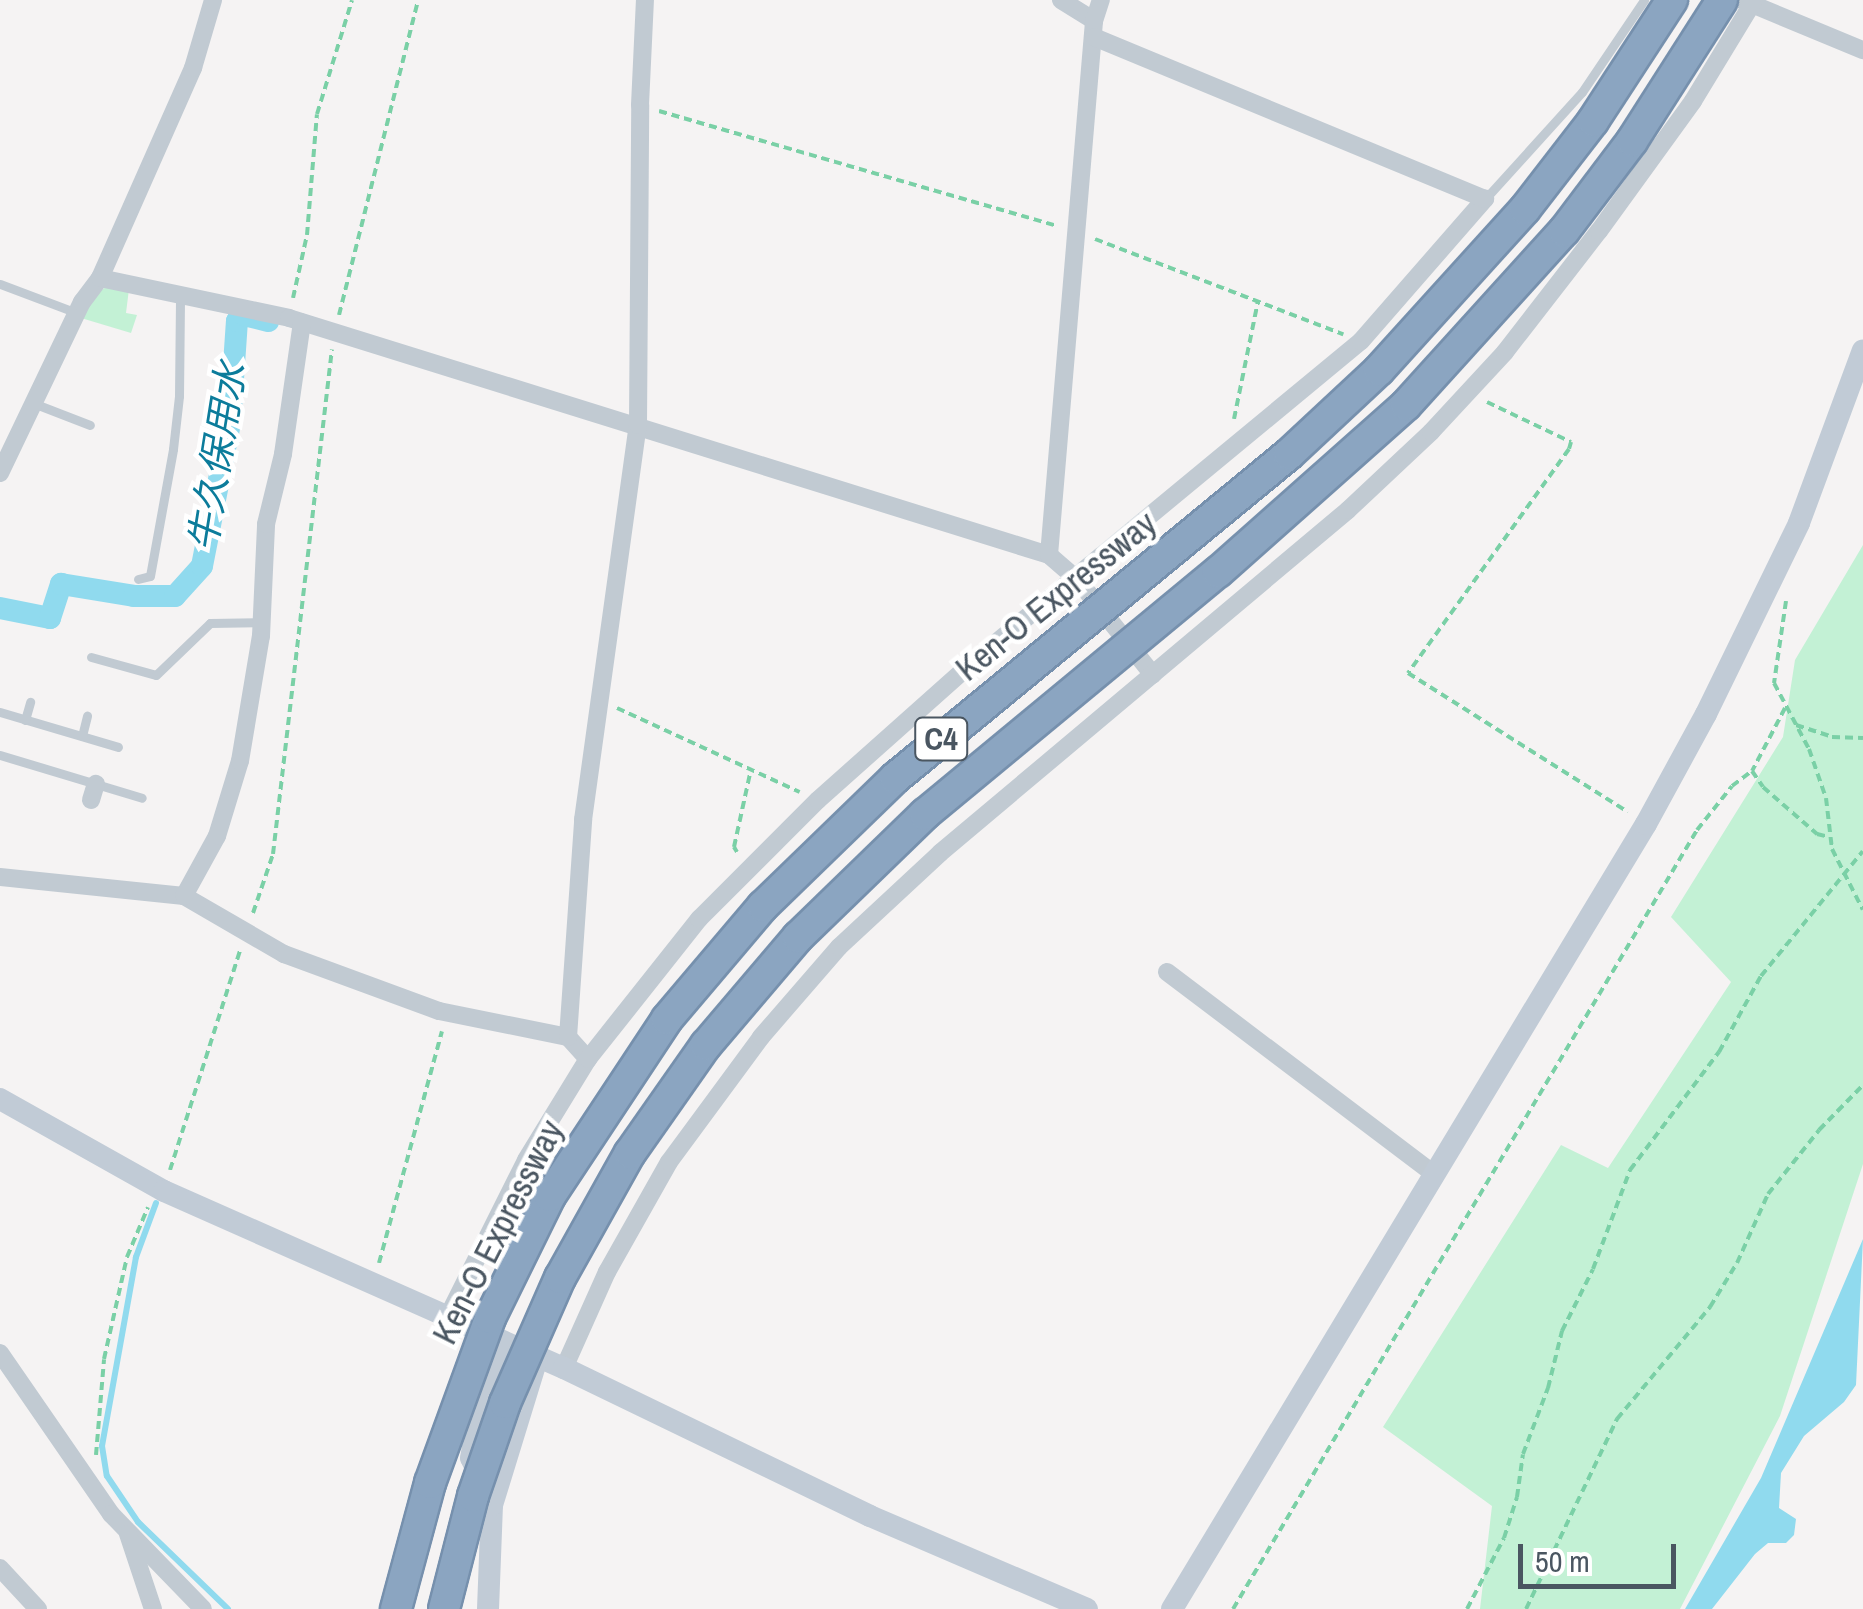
<!DOCTYPE html>
<html>
<head>
<meta charset="utf-8">
<style>
	body { margin:0 }
	#map { position:relative; width:1863px; height:1609px; overflow:hidden; background:#f5f3f3; font-family:"Archivo Narrow","Noto Sans JP",sans-serif }
	div>[style] { position:absolute }
	.green>* { inset:0; background:#c3f1d5 }
	.water>* { inset:0; background:#90daee }
	.stream>* { height:6px; margin:-3px; padding:0 3px; transform-origin:3px; border-radius:3px; background:#90daee }
	.canal>* { height:22px; margin:-11px; padding:0 11px; transform-origin:11px; border-radius:11px; background:#90daee }
	.path>* { height:4px; margin-top:-2px; transform-origin:0; background:repeating-linear-gradient(90deg,#7ad0a6 0 8px,transparent 0 13px) }
	.lane>* { height:9px; margin:-4.5px; padding:0 4.5px; transform-origin:4.5px; border-radius:4.5px; background:#c1cad2 }
	.street>* { height:18px; margin:-9px; padding:0 9px; transform-origin:9px; border-radius:9px; background:#c1cad2 }
	.secondary>* { height:22px; margin:-11px; padding:0 11px; transform-origin:11px; border-radius:11px; background:#c1cbd6 }
	.bridges { filter:drop-shadow(2px 0 #7690ad) drop-shadow(-2px 0 #7690ad) drop-shadow(0 2px #7690ad) drop-shadow(0 -2px #7690ad) }
	.highway-bridge>* { height:30px; margin:-15px; padding:0 15px; transform-origin:15px; border-radius:15px; background:#8ba5c1 }
	span { translate:-50% -50%; white-space:nowrap; text-align:center; line-height:1.15; -webkit-text-stroke:9px #fff; paint-order:stroke }
	.shield-label span { padding:2px 8px; background:#fff; border:2px solid; border-radius:8px; -webkit-text-stroke-width:0 }
	.shield-label { font-size:32px; color:#4a5661; font-weight:700 }
	.street-label { font-size:35px; color:#4a5661 }
	.water-label { font-size:38px; color:#0c7c9b; font-style:italic }
	.scale { position:absolute; left:1518px; top:1544px; width:158px; height:45px; box-sizing:border-box; border:5px solid #4a5661; border-top:0; padding-left:12px; font-size:30px; line-height:35px; white-space:nowrap; color:#4a5661; -webkit-text-stroke:8px #fff; paint-order:stroke }
</style>
</head>
<body>
<div id="map">
	<div class="green">
		<i style="clip-path:polygon(108px 285px,129px 289px,126px 313px,137px 315px,131px 333px,81px 318px,88px 302px)"></i>
		<i style="clip-path:polygon(1863px 545px,1863px 1164px,1780px 1416px,1680px 1609px,1480px 1609px,1492px 1506px,1383px 1427px,1561px 1145px,1608px 1168px,1731px 982px,1671px 917px,1783px 737px,1795px 660px)"></i>
	</div>
	<div class="water">
		<i style="clip-path:polygon(1863px 1239px,1856px 1385px,1844px 1402px,1804px 1436px,1781px 1473px,1779px 1508px,1796px 1519px,1794px 1535px,1786px 1543px,1768px 1543px,1755px 1554px,1712px 1609px,1685px 1609px,1761px 1478px)"></i>
	</div>
	<div class="stream">
		<i style="left:156px;top:1203px;width:58px;rotate:110.3deg"></i>
		<i style="left:136px;top:1257px;width:192px;rotate:100.2deg"></i>
		<i style="left:102px;top:1446px;width:30px;rotate:81deg"></i>
		<i style="left:107px;top:1476px;width:55px;rotate:56deg"></i>
		<i style="left:138px;top:1522px;width:125px;rotate:44deg"></i>
	</div>
	<div class="canal">
		<i style="left:0;top:608px;width:51px;rotate:11.3deg"></i>
		<i style="left:50px;top:618px;width:36px;rotate:-72deg"></i>
		<i style="left:61px;top:584px;width:74px;rotate:9.3deg"></i>
		<i style="left:134px;top:596px;width:41px"></i>
		<i style="left:175px;top:596px;width:40px;rotate:-48deg"></i>
		<i style="left:202px;top:566px;width:146px;rotate:-78.9deg"></i>
		<i style="left:230px;top:423px;width:102px;rotate:-86.1deg"></i>
		<i style="left:237px;top:321px;width:9px;rotate:-41deg"></i>
		<i style="left:244px;top:315px;width:25px;rotate:14deg"></i>
	</div>
	<div class="path">
		<i style="left:659px;top:111px;width:415px;rotate:16.1deg"></i>
		<i style="left:1095px;top:239px;width:266px;rotate:21deg"></i>
		<i style="left:293px;top:298px;width:65px;rotate:-77.5deg"></i>
		<i style="left:307px;top:235px;width:121px;rotate:-85.3deg"></i>
		<i style="left:317px;top:114px;width:119px;rotate:-72.9deg"></i>
		<i style="left:339px;top:315px;width:325px;rotate:-75.9deg"></i>
		<i style="left:1487px;top:402px;width:93px;rotate:25.5deg"></i>
		<i style="left:1571px;top:442px;width:7px;rotate:106deg"></i>
		<i style="left:1569px;top:449px;width:276px;rotate:125.7deg"></i>
		<i style="left:1408px;top:673px;width:260px;rotate:32.3deg"></i>
		<i style="left:1234px;top:419px;width:120px;rotate:-78.5deg"></i>
		<i style="left:1786px;top:601px;width:83px;rotate:98.3deg"></i>
		<i style="left:1774px;top:683px;width:75px;rotate:62.1deg"></i>
		<i style="left:1809px;top:749px;width:52px;rotate:70.9deg"></i>
		<i style="left:1826px;top:798px;width:51px;rotate:83.3deg"></i>
		<i style="left:1832px;top:849px;width:68px;rotate:63.1deg"></i>
		<i style="left:617px;top:708px;width:201px;rotate:24.7deg"></i>
		<i style="left:1785px;top:708px;width:71px;rotate:117.6deg"></i>
		<i style="left:1752px;top:771px;width:19px;rotate:55deg"></i>
		<i style="left:1763px;top:787px;width:72px;rotate:41deg"></i>
		<i style="left:1817px;top:834px;width:12px;rotate:14deg"></i>
		<i style="left:1796px;top:725px;width:38px;rotate:18deg"></i>
		<i style="left:1832px;top:737px;width:31px;rotate:2deg"></i>
		<i style="left:737px;top:852px;width:6px;rotate:-121deg"></i>
		<i style="left:734px;top:847px;width:80px;rotate:-77.7deg"></i>
		<i style="left:253px;top:913px;width:62px;rotate:-71.3deg"></i>
		<i style="left:273px;top:854px;width:508px;rotate:-83.34deg"></i>
		<i style="left:170px;top:1170px;width:231px;rotate:-72.3deg"></i>
		<i style="left:379px;top:1263px;width:240px;rotate:-74.8deg"></i>
		<i style="left:96px;top:1455px;width:96px;rotate:-85.2deg"></i>
		<i style="left:104px;top:1359px;width:105px;rotate:-77.3deg"></i>
		<i style="left:127px;top:1257px;width:54px;rotate:-67.2deg"></i>
		<i style="left:1233px;top:1609px;width:907px;rotate:-59.22deg"></i>
		<i style="left:1697px;top:830px;width:56px;rotate:-51.5deg"></i>
		<i style="left:1732px;top:786px;width:25px;rotate:-37deg"></i>
		<i style="left:1467px;top:1609px;width:80px;rotate:-62.5deg"></i>
		<i style="left:1504px;top:1538px;width:43px;rotate:-72.4deg"></i>
		<i style="left:1517px;top:1497px;width:43px;rotate:-82.1deg"></i>
		<i style="left:1523px;top:1454px;width:71px;rotate:-69.3deg"></i>
		<i style="left:1548px;top:1388px;width:59px;rotate:-76.2deg"></i>
		<i style="left:1562px;top:1331px;width:69px;rotate:-63.4deg"></i>
		<i style="left:1593px;top:1269px;width:106px;rotate:-69.5deg"></i>
		<i style="left:1630px;top:1170px;width:148px;rotate:-53deg"></i>
		<i style="left:1719px;top:1052px;width:87px;rotate:-61.1deg"></i>
		<i style="left:1761px;top:976px;width:161px;rotate:-50.8deg"></i>
		<i style="left:1526px;top:1609px;width:211px;rotate:-64.4deg"></i>
		<i style="left:1617px;top:1419px;width:146px;rotate:-50.3deg"></i>
		<i style="left:1710px;top:1307px;width:52px;rotate:-58.5deg"></i>
		<i style="left:1737px;top:1263px;width:76px;rotate:-65.8deg"></i>
		<i style="left:1768px;top:1194px;width:82px;rotate:-51.4deg"></i>
		<i style="left:1819px;top:1130px;width:63px;rotate:-45.6deg"></i>
	</div>
	<div class="lane">
		<i style="left:1485px;top:199px;width:144px;rotate:-47.8deg"></i>
		<i style="left:1582px;top:92px;width:111px;rotate:-56deg"></i>
		<i style="left:0;top:284px;width:82px;rotate:20.6deg"></i>
		<i style="left:33px;top:403px;width:61px;rotate:21.1deg"></i>
		<i style="left:138px;top:579px;width:12px;rotate:-14deg"></i>
		<i style="left:150px;top:576px;width:129px;rotate:-79.7deg"></i>
		<i style="left:173px;top:449px;width:53px;rotate:-83.5deg"></i>
		<i style="left:179px;top:396px;width:102px;rotate:-89.4deg"></i>
		<i style="left:91px;top:657px;width:67px;rotate:15.5deg"></i>
		<i style="left:156px;top:675px;width:75px;rotate:-43.9deg"></i>
		<i style="left:210px;top:623px;width:52px;rotate:-1.1deg"></i>
		<i style="left:0;top:712px;width:123px;rotate:16.5deg"></i>
		<i style="left:25px;top:720px;width:19px;rotate:-74deg"></i>
		<i style="left:82px;top:736px;width:21px;rotate:-76deg"></i>
		<i style="left:0;top:755px;width:148px;rotate:16.8deg"></i>
	</div>
	<div class="street">
		<i style="left:1061px;top:0;width:39px;rotate:32deg"></i>
		<i style="left:1742px;top:0;width:131px;rotate:22.5deg"></i>
		<i style="left:100px;top:278px;width:193px;rotate:11.9deg"></i>
		<i style="left:289px;top:318px;width:796px;rotate:17.32deg"></i>
		<i style="left:1049px;top:555px;width:37px;rotate:41deg"></i>
		<i style="left:1077px;top:579px;width:122px;rotate:51.6deg"></i>
		<i style="left:0;top:473px;width:190px;rotate:-64.4deg"></i>
		<i style="left:82px;top:302px;width:30px;rotate:-53deg"></i>
		<i style="left:100px;top:278px;width:230px;rotate:-66.1deg"></i>
		<i style="left:193px;top:68px;width:71px;rotate:-73.6deg"></i>
		<i style="left:1049px;top:555px;width:536px;rotate:-85.18deg"></i>
		<i style="left:1094px;top:21px;width:22px;rotate:-72deg"></i>
		<i style="left:91px;top:800px;width:17px;rotate:-73deg"></i>
		<i style="left:0;top:877px;width:185px;rotate:5.9deg"></i>
		<i style="left:184px;top:896px;width:116px;rotate:30.1deg"></i>
		<i style="left:284px;top:954px;width:165px;rotate:20.2deg"></i>
		<i style="left:439px;top:1011px;width:132px;rotate:11.4deg"></i>
		<i style="left:568px;top:1037px;width:30px;rotate:48deg"></i>
		<i style="left:184px;top:896px;width:68px;rotate:-61.2deg"></i>
		<i style="left:217px;top:836px;width:78px;rotate:-73deg"></i>
		<i style="left:240px;top:761px;width:127px;rotate:-80.5deg"></i>
		<i style="left:261px;top:636px;width:112px;rotate:-87.4deg"></i>
		<i style="left:266px;top:524px;width:72px;rotate:-76.3deg"></i>
		<i style="left:283px;top:454px;width:133px;rotate:-81.8deg"></i>
		<i style="left:1167px;top:972px;width:335px;rotate:37.1deg"></i>
		<i style="left:568px;top:1037px;width:218px;rotate:-86deg"></i>
		<i style="left:583px;top:820px;width:399px;rotate:-82.1deg"></i>
		<i style="left:638px;top:425px;width:320px;rotate:-89.6deg"></i>
		<i style="left:640px;top:105px;width:105px;rotate:-87.3deg"></i>
		<i style="left:446px;top:1320px;width:179px;rotate:-63.4deg"></i>
		<i style="left:526px;top:1160px;width:119px;rotate:-58.5deg"></i>
		<i style="left:588px;top:1059px;width:179px;rotate:-51.6deg"></i>
		<i style="left:699px;top:919px;width:168px;rotate:-45deg"></i>
		<i style="left:818px;top:800px;width:209px;rotate:-41.7deg"></i>
		<i style="left:974px;top:661px;width:502px;rotate:-39.59deg"></i>
		<i style="left:1361px;top:341px;width:189px;rotate:-48.9deg"></i>
		<i style="left:1485px;top:199px;width:423px;rotate:-157.5deg"></i>
		<i style="left:0;top:1353px;width:196px;rotate:55.4deg"></i>
		<i style="left:111px;top:1514px;width:132px;rotate:45.9deg"></i>
		<i style="left:564px;top:1368px;width:105px;rotate:-65.9deg"></i>
		<i style="left:607px;top:1272px;width:126px;rotate:-60.6deg"></i>
		<i style="left:669px;top:1162px;width:155px;rotate:-53.6deg"></i>
		<i style="left:761px;top:1037px;width:119px;rotate:-49.1deg"></i>
		<i style="left:839px;top:947px;width:138px;rotate:-42.9deg"></i>
		<i style="left:940px;top:853px;width:533px;rotate:-40.05deg"></i>
		<i style="left:1348px;top:510px;width:114px;rotate:-43.2deg"></i>
		<i style="left:1431px;top:432px;width:109px;rotate:-47.2deg"></i>
		<i style="left:1505px;top:352px;width:153px;rotate:-52.2deg"></i>
		<i style="left:1599px;top:231px;width:160px;rotate:-54.1deg"></i>
		<i style="left:1693px;top:101px;width:114px;rotate:-58.7deg"></i>
		<i style="left:128px;top:1534px;width:79px;rotate:71.6deg"></i>
		<i style="left:0;top:1568px;width:56px;rotate:47.2deg"></i>
	</div>
	<div class="secondary">
		<i style="left:0;top:1099px;width:188px;rotate:29.3deg"></i>
		<i style="left:164px;top:1191px;width:437px;rotate:23.9deg"></i>
		<i style="left:564px;top:1368px;width:340px;rotate:25.8deg"></i>
		<i style="left:870px;top:1516px;width:236px;rotate:23.2deg"></i>
		<i style="left:481px;top:1479px;width:23px;rotate:-115deg"></i>
		<i style="left:471px;top:1458px;width:56px;rotate:-79.7deg"></i>
		<i style="left:481px;top:1403px;width:65px;rotate:-68.2deg"></i>
		<i style="left:488px;top:1609px;width:104px;rotate:-87.8deg"></i>
		<i style="left:492px;top:1505px;width:153px;rotate:-72.9deg"></i>
		<i style="left:1172px;top:1609px;width:917px;rotate:-58.88deg"></i>
		<i style="left:1646px;top:824px;width:125px;rotate:-61.4deg"></i>
		<i style="left:1706px;top:714px;width:212px;rotate:-64deg"></i>
		<i style="left:1799px;top:523px;width:184px;rotate:-69.7deg"></i>
	</div>
	<div class="bridges">
		<div class="highway-bridge">
			<i style="left:396px;top:1609px;width:131px;rotate:-74.9deg"></i>
			<i style="left:430px;top:1483px;width:176px;rotate:-70deg"></i>
			<i style="left:490px;top:1318px;width:136px;rotate:-63.8deg"></i>
			<i style="left:550px;top:1196px;width:212px;rotate:-56.5deg"></i>
			<i style="left:667px;top:1019px;width:148px;rotate:-49.7deg"></i>
			<i style="left:763px;top:906px;width:184px;rotate:-44.1deg"></i>
			<i style="left:895px;top:778px;width:510px;rotate:-39.43deg"></i>
			<i style="left:1289px;top:454px;width:123px;rotate:-43deg"></i>
			<i style="left:1379px;top:370px;width:217px;rotate:-47.8deg"></i>
			<i style="left:1525px;top:209px;width:111px;rotate:-52.3deg"></i>
			<i style="left:1593px;top:121px;width:145px;rotate:-56.9deg"></i>
			<i style="left:444px;top:1609px;width:117px;rotate:-75.6deg"></i>
			<i style="left:473px;top:1496px;width:98px;rotate:-71deg"></i>
			<i style="left:505px;top:1403px;width:137px;rotate:-66.3deg"></i>
			<i style="left:560px;top:1278px;width:143px;rotate:-60.8deg"></i>
			<i style="left:630px;top:1153px;width:132px;rotate:-54.9deg"></i>
			<i style="left:706px;top:1045px;width:142px;rotate:-49.6deg"></i>
			<i style="left:798px;top:937px;width:177px;rotate:-44.1deg"></i>
			<i style="left:925px;top:814px;width:380px;rotate:-39.6deg"></i>
			<i style="left:1218px;top:572px;width:251px;rotate:-41.6deg"></i>
			<i style="left:1406px;top:405px;width:235px;rotate:-47.8deg"></i>
			<i style="left:1564px;top:231px;width:113px;rotate:-52.9deg"></i>
			<i style="left:1632px;top:141px;width:167px;rotate:-57.4deg"></i>
		</div>
	</div>
	<div class="shield-label">
		<span style="left:941px;top:739px">C4</span>
	</div>
	<div class="street-label">
		<span style="left:1056px;top:596px;rotate:-39deg">Ken-O Expressway</span>
		<span style="left:498px;top:1232px;rotate:-63deg">Ken-O Expressway</span>
	</div>
	<div class="water-label">
		<span style="left:217px;top:457px;rotate:-81deg">牛久保用水</span>
	</div>
	<div class="scale">50 m</div>
</div>
</body>
</html>
